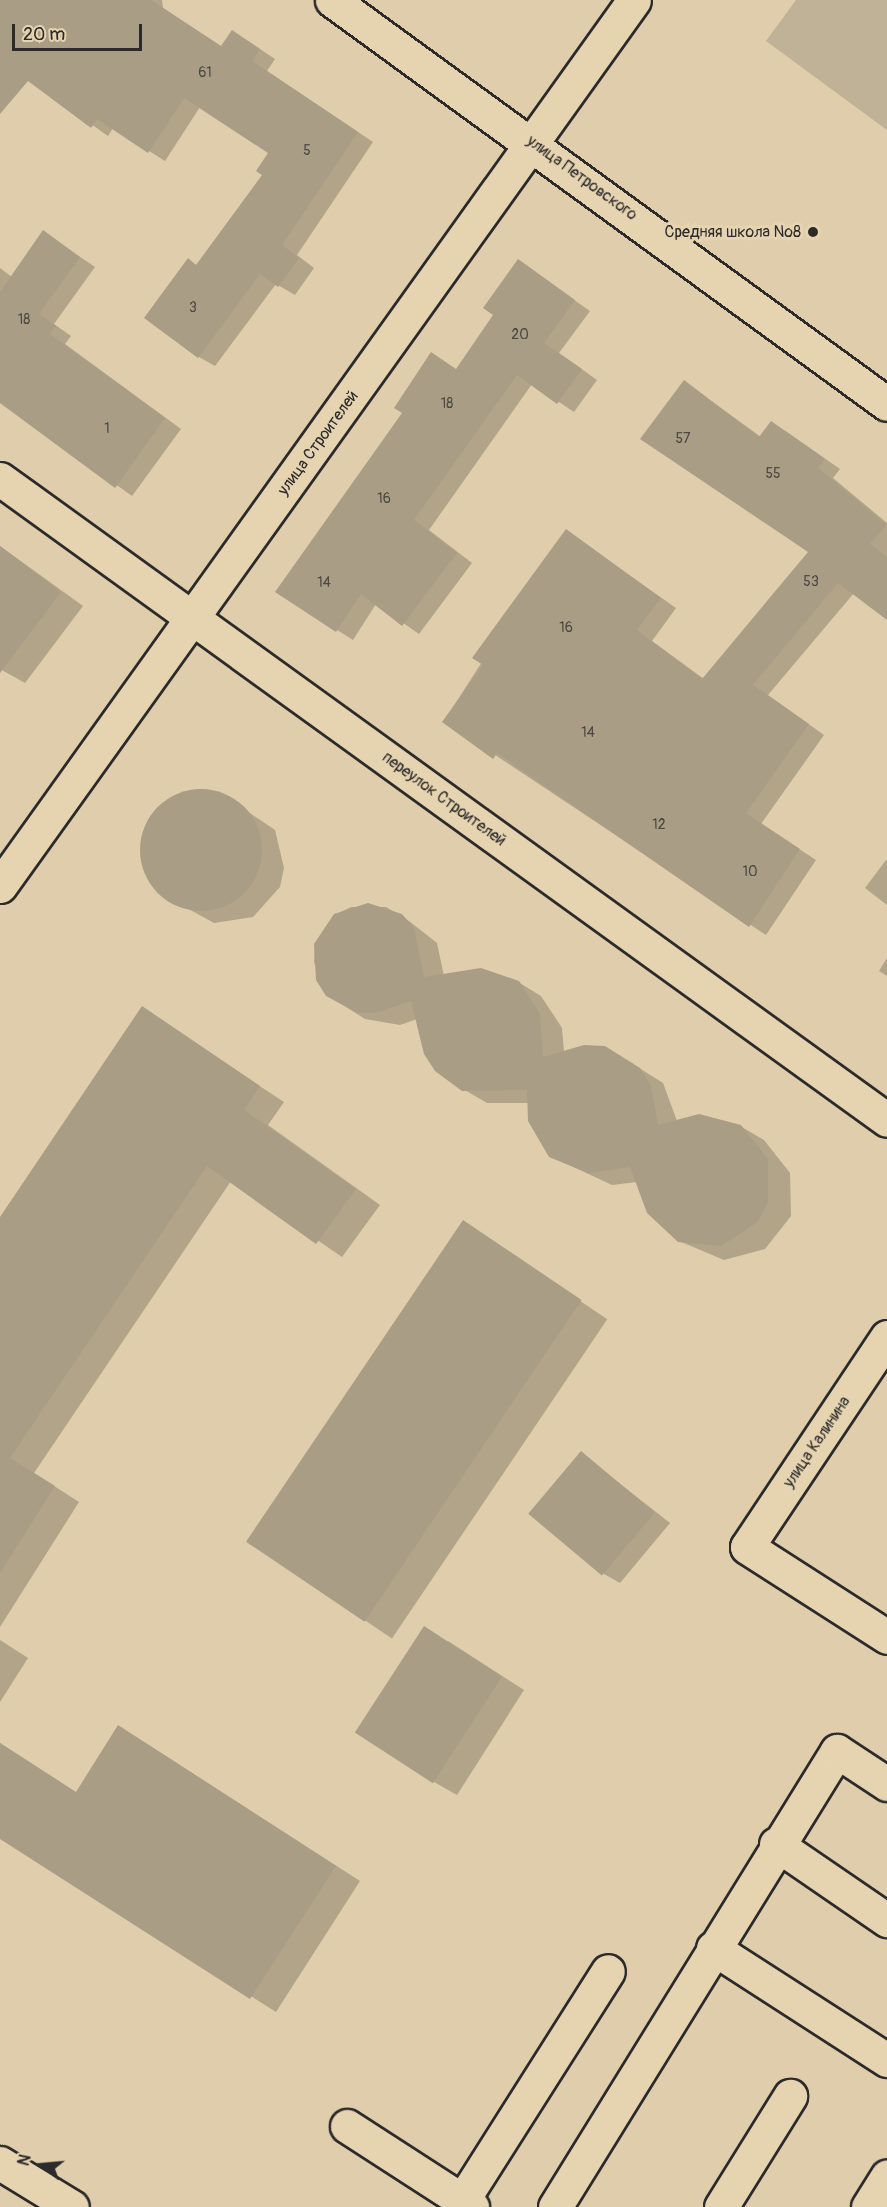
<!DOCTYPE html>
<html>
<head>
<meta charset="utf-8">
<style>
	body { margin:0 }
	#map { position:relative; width:887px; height:2207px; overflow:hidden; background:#dfcdac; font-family:Pangolin,sans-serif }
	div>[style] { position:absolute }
	.green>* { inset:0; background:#c0b296 }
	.shadow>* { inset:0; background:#0003; transform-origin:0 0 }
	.building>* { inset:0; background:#aa9d85; transform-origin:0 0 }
	.round { border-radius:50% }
	.roads { filter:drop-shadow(2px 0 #2b2b2b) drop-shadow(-2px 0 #2b2b2b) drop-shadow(0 2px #2b2b2b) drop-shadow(0 -2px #2b2b2b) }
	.minor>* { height:33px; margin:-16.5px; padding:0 16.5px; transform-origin:16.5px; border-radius:16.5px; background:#e6d4b1 }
	.dots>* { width:16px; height:16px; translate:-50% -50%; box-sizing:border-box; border:3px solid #e6d4b1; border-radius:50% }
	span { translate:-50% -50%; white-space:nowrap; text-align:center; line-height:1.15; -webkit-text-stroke:6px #e6d4b1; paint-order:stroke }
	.number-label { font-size:14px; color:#4b4842 }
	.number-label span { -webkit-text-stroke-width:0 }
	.street-label { font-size:16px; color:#2b2b2b }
	.poi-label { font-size:16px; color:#2b2b2b }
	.right { translate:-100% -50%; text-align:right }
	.north { position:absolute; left:12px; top:2135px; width:60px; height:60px; -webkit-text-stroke:4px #e6d4b1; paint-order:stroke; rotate:286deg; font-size:16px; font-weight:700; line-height:24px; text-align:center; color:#2b2b2b }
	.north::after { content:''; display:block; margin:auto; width:21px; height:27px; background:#2b2b2b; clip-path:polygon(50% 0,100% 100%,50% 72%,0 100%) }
	.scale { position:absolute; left:12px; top:24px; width:130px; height:27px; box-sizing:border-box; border:3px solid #2b2b2b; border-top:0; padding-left:8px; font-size:18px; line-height:21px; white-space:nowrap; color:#2b2b2b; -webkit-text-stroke:4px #e6d4b1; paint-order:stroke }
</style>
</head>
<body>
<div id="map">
	<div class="green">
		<i style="clip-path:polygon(796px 0,887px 0,887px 130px,766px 41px)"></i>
	</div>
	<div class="shadow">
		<i style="clip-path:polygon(0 0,162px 0,163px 8px,222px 47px,248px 41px,275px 59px,267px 71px,373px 142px,297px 255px,314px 268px,295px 295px,276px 284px,215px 366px,199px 357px,188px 260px,198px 266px,264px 174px,270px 152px,200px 107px,165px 161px,113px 128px,108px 136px,0 60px)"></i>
		<i style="clip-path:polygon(43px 232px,95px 267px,54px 324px,71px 336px,65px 344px,181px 429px,132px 496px,0 402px,0 268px,12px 277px)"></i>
		<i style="clip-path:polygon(518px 261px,590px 311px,559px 353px,597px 380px,574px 412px,532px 384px,429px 530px,472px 563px,419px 634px,376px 604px,353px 640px,277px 592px,457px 370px,495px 315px)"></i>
		<i style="clip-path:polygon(685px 382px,761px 437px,771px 423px,787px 432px,840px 469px,833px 478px,887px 523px,887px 618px,854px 593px,768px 695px,824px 735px,761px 824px,816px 860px,766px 935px,444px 721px,566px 531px,676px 608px,652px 641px,704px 679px,810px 551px)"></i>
		<i style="clip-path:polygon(0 546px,83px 606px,25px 683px,0 669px)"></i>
		<i style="clip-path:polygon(181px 793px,220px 793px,275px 830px,284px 868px,280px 887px,253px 917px,214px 923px,156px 891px,141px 855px,142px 835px,150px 817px)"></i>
		<i style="clip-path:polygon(886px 860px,887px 861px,887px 905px,865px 888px)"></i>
		<i style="clip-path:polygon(351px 907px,386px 907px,409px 921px,437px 943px,444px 976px,518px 982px,541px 996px,562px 1028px,564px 1052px,628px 1061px,663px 1083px,677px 1121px,740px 1126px,764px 1140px,790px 1173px,791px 1216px,765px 1249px,724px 1260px,679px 1241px,637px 1182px,612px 1185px,550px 1156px,529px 1103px,487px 1103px,463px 1089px,417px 1019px,400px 1025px,365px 1019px,327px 995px,314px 962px,315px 945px,335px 915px)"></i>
		<i style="clip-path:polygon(887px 958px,887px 976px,879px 971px)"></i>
		<i style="clip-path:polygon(142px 1008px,284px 1102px,268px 1125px,380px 1205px,342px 1257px,231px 1181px,34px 1473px,79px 1502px,0 1627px,0 1219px)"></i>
		<i style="left:463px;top:1222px;width:174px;height:385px;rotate:34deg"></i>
		<i style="clip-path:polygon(581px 1453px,670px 1523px,620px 1583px,604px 1574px)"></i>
		<i style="clip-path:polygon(0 1640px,28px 1658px,0 1702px)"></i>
		<i style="clip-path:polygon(448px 1641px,524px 1690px,457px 1795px,434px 1782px)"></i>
		<i style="clip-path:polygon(144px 1742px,360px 1881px,276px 2012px,0 1837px,0 1743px,77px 1793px)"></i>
	</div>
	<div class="building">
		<i style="clip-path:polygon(0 0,151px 0,221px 46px,232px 30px,260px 49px,252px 61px,358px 132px,282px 245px,299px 258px,278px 287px,260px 274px,198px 358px,144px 318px,188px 258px,196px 265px,262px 175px,256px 171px,268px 153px,184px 98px,148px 153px,97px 119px,91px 128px,28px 81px,0 114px)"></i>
		<i style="clip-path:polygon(43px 230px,80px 257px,39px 314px,56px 326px,50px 334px,165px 418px,115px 488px,0 403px,0 292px)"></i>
		<i style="clip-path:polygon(518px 259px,575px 300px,544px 343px,582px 369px,557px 404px,517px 375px,414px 520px,457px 553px,402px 626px,361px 594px,336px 632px,275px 592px,402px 413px,394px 408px,431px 352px,456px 369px,493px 315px,483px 308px)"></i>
		<i style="clip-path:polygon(684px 380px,759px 437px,771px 421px,825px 459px,818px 468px,887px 525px,870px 544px,887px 557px,887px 620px,838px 583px,753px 685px,809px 724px,746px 813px,800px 849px,749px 927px,497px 753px,493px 759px,442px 722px,483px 665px,472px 658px,566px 529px,661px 598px,637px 630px,702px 679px,808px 552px,640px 439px)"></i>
		<i style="clip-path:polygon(0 546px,61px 592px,0 673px)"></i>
		<i class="round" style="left:140px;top:789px;width:122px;height:122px"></i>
		<i style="clip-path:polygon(368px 903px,402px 914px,414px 928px,424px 977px,481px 968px,519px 981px,540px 1014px,543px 1057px,584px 1045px,605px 1046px,640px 1068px,651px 1086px,658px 1125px,699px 1114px,741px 1125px,768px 1159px,768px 1202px,758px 1222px,721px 1246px,678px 1242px,647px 1213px,630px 1167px,588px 1173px,549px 1157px,528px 1121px,527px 1090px,462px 1091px,435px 1071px,424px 1054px,411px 1001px,376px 1013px,358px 1013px,326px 996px,316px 980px,314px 944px,334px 914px)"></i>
		<i style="clip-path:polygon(142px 1006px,260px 1086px,244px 1110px,356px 1189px,316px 1244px,207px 1166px,10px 1458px,55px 1486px,0 1573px,0 1217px)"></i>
		<i style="left:463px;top:1220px;width:143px;height:388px;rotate:34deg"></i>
		<i style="left:581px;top:1451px;width:96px;height:82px;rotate:40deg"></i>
		<i style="left:424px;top:1626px;width:93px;height:127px;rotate:33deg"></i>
		<i style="clip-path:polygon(118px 1725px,336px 1866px,250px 1999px,0 1839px,0 1743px,76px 1792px)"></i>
	</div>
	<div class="roads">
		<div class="minor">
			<i style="left:332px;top:0;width:686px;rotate:36.05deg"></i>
			<i style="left:0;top:479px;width:1094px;rotate:35.85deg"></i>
			<i style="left:0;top:886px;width:1089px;rotate:-54.41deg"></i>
			<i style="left:887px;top:1337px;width:252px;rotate:123.7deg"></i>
			<i style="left:747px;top:1547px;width:166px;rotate:32.7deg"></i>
			<i style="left:776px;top:1844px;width:135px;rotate:34.4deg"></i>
			<i style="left:713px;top:1948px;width:207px;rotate:32.8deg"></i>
			<i style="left:347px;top:2126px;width:149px;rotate:32.9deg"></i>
			<i style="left:0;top:2163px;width:84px;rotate:31.4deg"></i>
			<i style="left:462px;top:2201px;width:272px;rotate:-57.6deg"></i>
			<i style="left:555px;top:2207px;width:536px;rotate:-58.27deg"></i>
			<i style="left:837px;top:1751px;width:60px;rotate:33.4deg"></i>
			<i style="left:721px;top:2207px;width:131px;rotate:-58.1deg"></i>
			<i style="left:868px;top:2207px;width:36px;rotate:-58deg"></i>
		</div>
	</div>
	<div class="dots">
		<i style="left:813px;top:232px;background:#2b2b2b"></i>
	</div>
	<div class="number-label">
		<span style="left:205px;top:73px">61</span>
		<span style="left:307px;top:151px">5</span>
		<span style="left:193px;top:308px">3</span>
		<span style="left:24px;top:320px">18</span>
		<span style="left:520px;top:335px">20</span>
		<span style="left:447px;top:404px">18</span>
		<span style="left:107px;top:429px">1</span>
		<span style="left:683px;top:439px">57</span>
		<span style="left:773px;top:474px">55</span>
		<span style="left:384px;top:499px">16</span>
		<span style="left:811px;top:582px">53</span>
		<span style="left:324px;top:583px">14</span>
		<span style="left:566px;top:628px">16</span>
		<span style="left:588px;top:733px">14</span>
		<span style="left:659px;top:825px">12</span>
		<span style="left:750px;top:872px">10</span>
	</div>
	<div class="street-label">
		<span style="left:582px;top:178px;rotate:36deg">улица Петровского</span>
		<span style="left:318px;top:443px;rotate:-54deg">улица Строителей</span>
		<span style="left:444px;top:799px;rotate:36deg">переулок Строителей</span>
		<span style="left:817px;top:1442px;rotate:-56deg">улица Калинина</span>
	</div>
	<div class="poi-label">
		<span class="right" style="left:801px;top:232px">Средняя школа №8</span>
	</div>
	<div class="north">N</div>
	<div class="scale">20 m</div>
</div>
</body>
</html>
